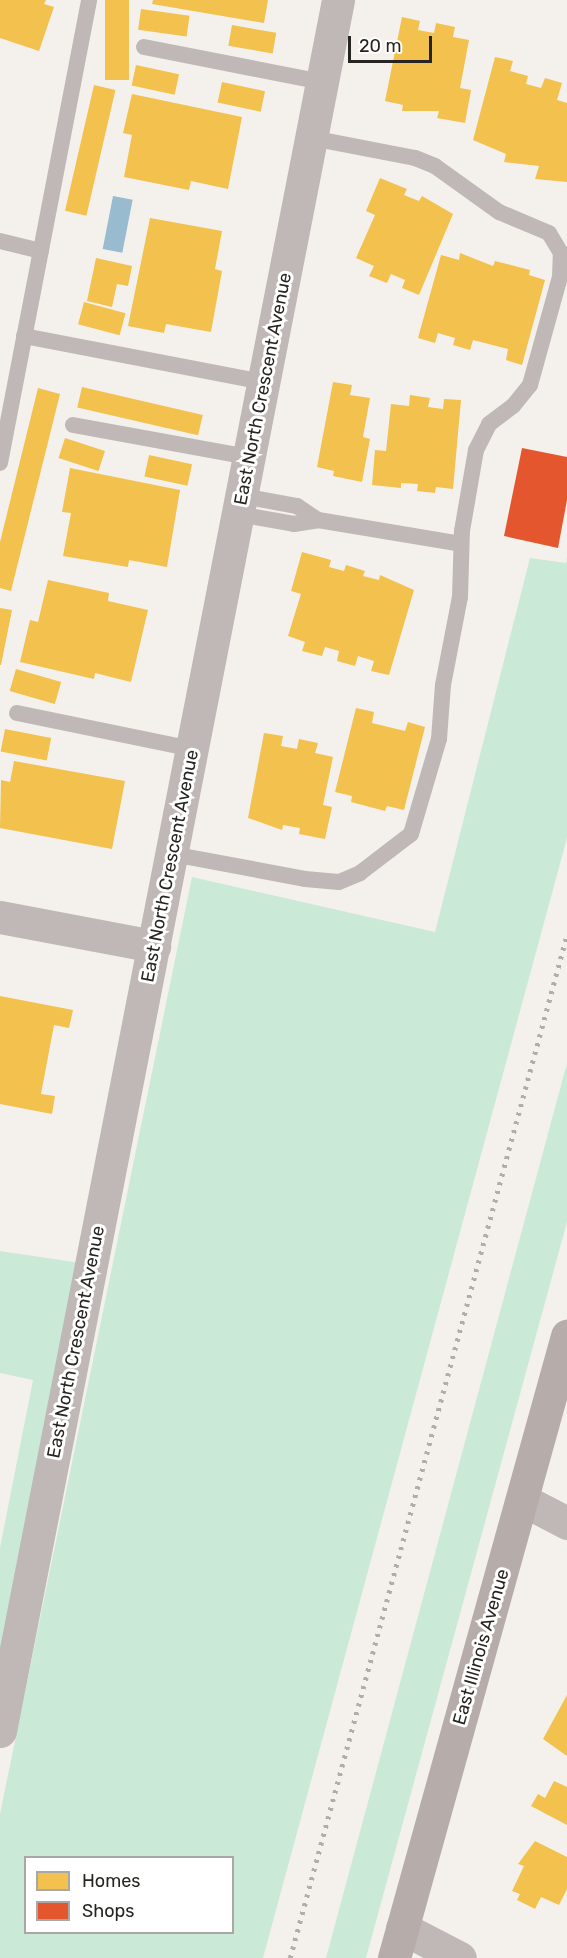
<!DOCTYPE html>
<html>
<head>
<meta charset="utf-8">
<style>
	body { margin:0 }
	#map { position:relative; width:567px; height:1958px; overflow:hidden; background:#f4f1ec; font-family:Rubik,sans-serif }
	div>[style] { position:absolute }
	.green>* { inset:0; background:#cbe9d7 }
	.water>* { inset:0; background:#98bbd0; transform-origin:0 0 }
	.homes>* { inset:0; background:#f2c14e; transform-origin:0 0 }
	.shops>* { inset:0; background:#e4572e }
	.lane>* { height:16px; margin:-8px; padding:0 8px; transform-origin:8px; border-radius:8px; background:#c0b8b6 }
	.street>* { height:33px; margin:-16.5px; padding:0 16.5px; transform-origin:16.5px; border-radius:16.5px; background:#c0b8b6 }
	.secondary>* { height:33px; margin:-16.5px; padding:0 16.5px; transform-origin:16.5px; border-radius:16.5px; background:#b6acaa }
	.rail>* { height:4.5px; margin-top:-2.25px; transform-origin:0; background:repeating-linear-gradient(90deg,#b2adaa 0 3px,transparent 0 9px) }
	span { translate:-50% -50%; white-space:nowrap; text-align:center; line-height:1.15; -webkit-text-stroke:6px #fff; paint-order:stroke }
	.street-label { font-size:18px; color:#272522 }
	.legend { position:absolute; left:24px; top:1856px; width:210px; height:78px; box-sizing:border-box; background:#fff; border:2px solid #a9a8a7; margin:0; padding:8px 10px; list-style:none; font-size:18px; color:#272522 }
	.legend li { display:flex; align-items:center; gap:12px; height:30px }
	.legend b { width:30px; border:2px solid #a9a8a7 }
	.scale { position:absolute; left:348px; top:36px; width:84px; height:27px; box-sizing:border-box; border:3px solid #272522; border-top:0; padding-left:8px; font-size:18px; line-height:21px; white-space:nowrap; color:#272522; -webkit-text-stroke:4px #fff; paint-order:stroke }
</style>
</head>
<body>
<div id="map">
	<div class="green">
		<i style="clip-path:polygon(evenodd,567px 557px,567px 838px,263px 1958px,0 1958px,0 1814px,192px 877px,435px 932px,530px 558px,566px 563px,567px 557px,26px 1858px,232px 1858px,232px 1932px,26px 1932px,26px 1858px)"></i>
		<i style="clip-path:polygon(567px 1063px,567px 1222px,366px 1958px,326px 1958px)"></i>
		<i style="clip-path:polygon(0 1251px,81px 1263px,0 1675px,0 1548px,33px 1380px,0 1373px)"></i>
	</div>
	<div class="water">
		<i style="left:113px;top:196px;width:20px;height:54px;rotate:11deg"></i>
	</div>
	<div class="homes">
		<i style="clip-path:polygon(0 0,46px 0,44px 4px,54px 7px,39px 51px,0 38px)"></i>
		<i style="left:105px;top:0;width:24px;height:80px"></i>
		<i style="clip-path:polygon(153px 0,268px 0,264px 23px,152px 4px)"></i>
		<i style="left:141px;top:9px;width:49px;height:21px;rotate:8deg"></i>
		<i style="clip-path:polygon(402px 17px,420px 21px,418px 30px,434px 33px,436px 23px,455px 27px,453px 37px,469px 40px,460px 88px,471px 90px,465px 123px,437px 118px,439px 111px,402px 111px,403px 105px,385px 101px)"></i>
		<i style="left:232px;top:25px;width:45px;height:21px;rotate:10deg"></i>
		<i style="clip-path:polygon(495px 57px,513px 61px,510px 71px,528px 76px,526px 84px,541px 88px,545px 78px,562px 83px,557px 100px,567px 103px,567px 182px,535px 179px,539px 166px,504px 162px,506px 154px,473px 140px)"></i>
		<i style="left:136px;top:65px;width:44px;height:21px;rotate:12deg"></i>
		<i style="left:222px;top:82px;width:44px;height:21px;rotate:12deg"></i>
		<i style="left:94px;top:85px;width:22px;height:129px;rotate:13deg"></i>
		<i style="clip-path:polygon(132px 94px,242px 117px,228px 189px,191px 181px,189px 190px,124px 177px,132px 135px,123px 133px)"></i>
		<i style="clip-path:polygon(380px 178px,407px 189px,404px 195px,419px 201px,422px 196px,453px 214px,419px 295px,402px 288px,405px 280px,391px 274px,387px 283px,369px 276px,374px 266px,356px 258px,375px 215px,366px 211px)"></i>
		<i style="clip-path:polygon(150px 218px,222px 231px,215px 269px,222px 271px,211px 332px,166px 324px,164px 333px,128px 326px)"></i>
		<i style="clip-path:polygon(460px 253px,493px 266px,495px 261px,530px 270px,529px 275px,545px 280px,522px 365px,506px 360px,508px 349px,473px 340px,470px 350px,453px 345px,455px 338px,438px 333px,435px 343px,418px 338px,441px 255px,459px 260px)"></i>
		<i style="clip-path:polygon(96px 258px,132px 266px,128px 286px,117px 284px,112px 307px,87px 301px)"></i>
		<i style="left:84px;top:302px;width:43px;height:23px;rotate:15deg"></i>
		<i style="clip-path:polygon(333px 382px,352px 385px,350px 395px,370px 398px,363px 437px,370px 439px,362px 482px,333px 476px,334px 471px,317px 467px)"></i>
		<i style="left:82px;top:387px;width:124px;height:21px;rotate:13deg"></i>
		<i style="clip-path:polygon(38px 388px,60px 394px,11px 591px,0 588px,0 542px)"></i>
		<i style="clip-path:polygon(410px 395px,430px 398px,428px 407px,443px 409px,444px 399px,461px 400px,453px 489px,436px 487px,435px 493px,417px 491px,418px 484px,401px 483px,401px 488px,372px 485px,375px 450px,386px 451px,391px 404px,409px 406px)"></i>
		<i style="left:65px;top:438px;width:42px;height:21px;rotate:18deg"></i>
		<i style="left:149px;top:455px;width:44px;height:22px;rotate:12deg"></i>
		<i style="clip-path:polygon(70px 468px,180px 490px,167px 567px,129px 560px,128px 567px,63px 556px,71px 513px,62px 512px)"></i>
		<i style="clip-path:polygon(302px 552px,331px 560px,329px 567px,344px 571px,346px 565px,365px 571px,363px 576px,379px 580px,380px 575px,414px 590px,389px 675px,371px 671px,374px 661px,358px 656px,355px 666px,337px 661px,339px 651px,325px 647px,322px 656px,302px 651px,305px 642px,288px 636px,301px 594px,291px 591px)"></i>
		<i style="clip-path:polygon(48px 580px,109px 593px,108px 601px,148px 610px,131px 682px,95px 673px,94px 679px,20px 662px,30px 620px,38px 622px)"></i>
		<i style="clip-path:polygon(0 608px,12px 610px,1px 665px,0 665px)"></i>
		<i style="left:16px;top:669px;width:47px;height:23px;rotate:16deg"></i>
		<i style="clip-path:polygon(356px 708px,374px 712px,372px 723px,405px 731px,408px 722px,425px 727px,404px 810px,387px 806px,385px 811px,351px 802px,352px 796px,335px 792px)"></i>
		<i style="left:5px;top:729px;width:47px;height:23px;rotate:11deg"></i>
		<i style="clip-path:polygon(264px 733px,283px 736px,281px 746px,297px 749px,299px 739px,318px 743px,315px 753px,333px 757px,323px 805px,332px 807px,325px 839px,299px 834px,300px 828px,283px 825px,282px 830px,248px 818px)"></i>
		<i style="clip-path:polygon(14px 761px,125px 781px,112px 849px,0 828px,1px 780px,10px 782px)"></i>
		<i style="clip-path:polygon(0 996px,73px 1010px,69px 1028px,54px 1025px,41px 1094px,55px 1096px,52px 1114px,0 1104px)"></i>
		<i style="clip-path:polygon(567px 1695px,567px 1756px,543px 1739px)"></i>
		<i style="clip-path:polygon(554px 1781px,567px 1787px,567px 1825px,531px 1806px,538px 1794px,545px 1798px)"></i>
		<i style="clip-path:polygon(535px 1841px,567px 1857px,567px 1889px,559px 1905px,541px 1897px,535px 1909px,517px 1900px,520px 1894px,512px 1891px,524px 1866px,518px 1864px)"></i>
	</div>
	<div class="shops">
		<i style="clip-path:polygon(522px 448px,567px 457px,567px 500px,558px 548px,504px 536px)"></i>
	</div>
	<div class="lane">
		<i style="left:144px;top:47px;width:181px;rotate:11.1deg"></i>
		<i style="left:0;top:241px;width:42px;rotate:13.7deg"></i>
		<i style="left:24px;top:336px;width:244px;rotate:10.9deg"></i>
		<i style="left:73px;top:425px;width:179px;rotate:10.3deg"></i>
		<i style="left:0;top:463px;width:471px;rotate:-79.1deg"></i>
		<i style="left:242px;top:496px;width:56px;rotate:10.3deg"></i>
		<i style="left:297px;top:506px;width:25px;rotate:34deg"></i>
		<i style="left:238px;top:514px;width:57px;rotate:10.1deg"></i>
		<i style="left:294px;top:524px;width:24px;rotate:-9deg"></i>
		<i style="left:318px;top:520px;width:145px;rotate:9.5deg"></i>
		<i style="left:17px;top:713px;width:179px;rotate:11.6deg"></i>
		<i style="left:172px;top:854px;width:135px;rotate:10.6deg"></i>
		<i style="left:305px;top:879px;width:34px;rotate:5deg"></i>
		<i style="left:339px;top:882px;width:23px;rotate:-23deg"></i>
		<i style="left:360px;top:873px;width:64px;rotate:-37.4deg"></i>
		<i style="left:411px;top:834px;width:99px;rotate:-73.6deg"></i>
		<i style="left:439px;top:739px;width:54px;rotate:-85.8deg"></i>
		<i style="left:443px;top:685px;width:90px;rotate:-79.1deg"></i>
		<i style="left:460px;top:597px;width:66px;rotate:-88.3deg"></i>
		<i style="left:462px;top:531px;width:82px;rotate:-80.2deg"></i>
		<i style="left:476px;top:450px;width:29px;rotate:-63deg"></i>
		<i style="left:489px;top:424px;width:30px;rotate:-37deg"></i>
		<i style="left:513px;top:406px;width:27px;rotate:-51deg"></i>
		<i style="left:530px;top:385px;width:112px;rotate:-74.5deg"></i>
		<i style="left:560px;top:277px;width:24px;rotate:-88deg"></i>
		<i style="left:561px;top:253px;width:23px;rotate:-121deg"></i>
		<i style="left:549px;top:233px;width:54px;rotate:-157.2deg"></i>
		<i style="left:499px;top:212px;width:79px;rotate:-144.3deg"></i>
		<i style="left:435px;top:166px;width:22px;rotate:-158deg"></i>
		<i style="left:415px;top:158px;width:106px;rotate:-169.1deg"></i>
	</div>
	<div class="street">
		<i style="left:0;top:917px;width:157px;rotate:10.7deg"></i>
		<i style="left:523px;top:1500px;width:50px;rotate:27.6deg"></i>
		<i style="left:0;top:1731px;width:1764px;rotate:-78.95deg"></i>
		<i style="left:402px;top:1928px;width:65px;rotate:27.3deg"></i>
	</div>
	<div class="secondary">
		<i style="left:394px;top:1958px;width:646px;rotate:-74.46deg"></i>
	</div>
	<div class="rail">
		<i style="left:290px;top:1958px;width:1061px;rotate:-74.86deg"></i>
	</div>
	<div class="street-label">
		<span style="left:263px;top:389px;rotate:-79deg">East North Crescent Avenue</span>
		<span style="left:170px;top:866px;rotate:-79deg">East North Crescent Avenue</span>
		<span style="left:76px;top:1342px;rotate:-79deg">East North Crescent Avenue</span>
		<span style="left:481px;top:1647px;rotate:-74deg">East Illinois Avenue</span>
	</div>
	<ul class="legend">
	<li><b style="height:16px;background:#f2c14e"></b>Homes</li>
	<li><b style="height:16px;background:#e4572e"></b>Shops</li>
	</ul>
	<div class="scale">20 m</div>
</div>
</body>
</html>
